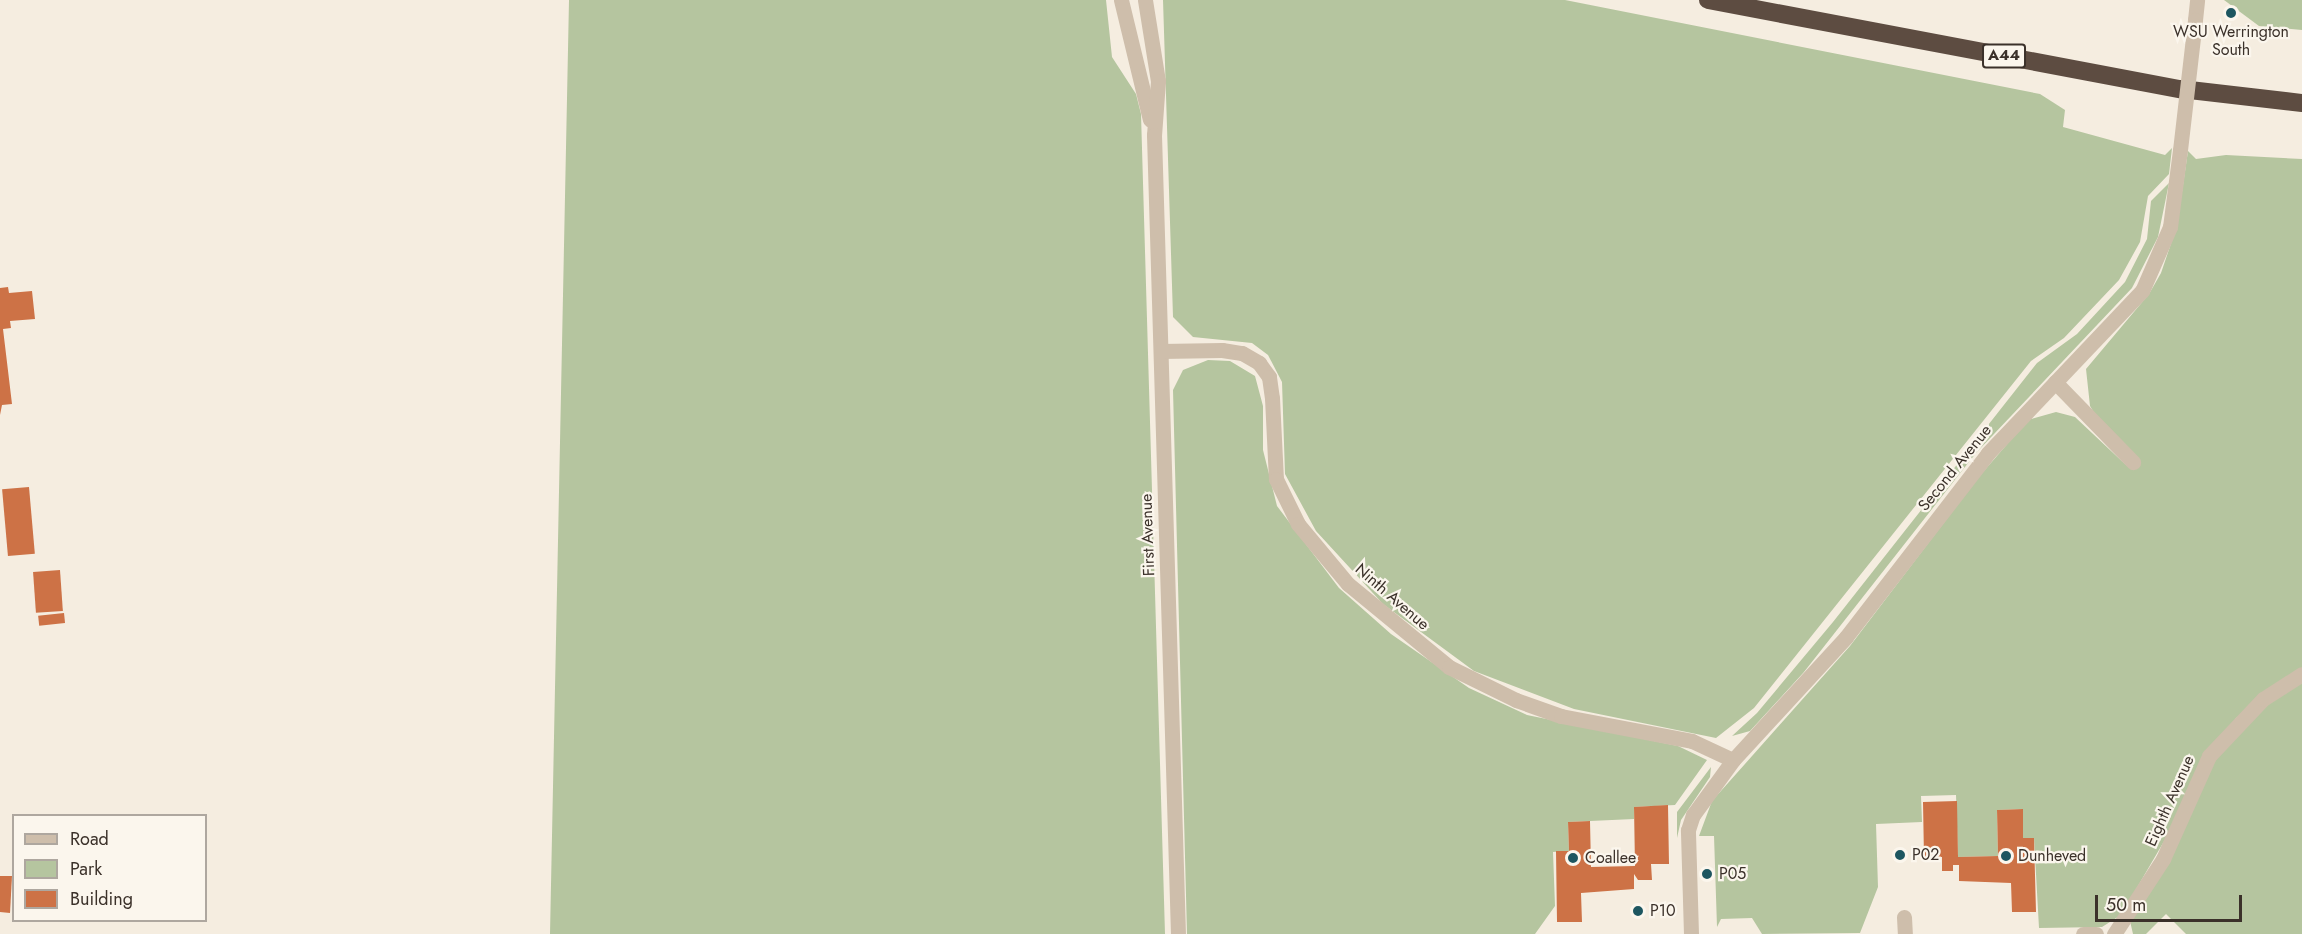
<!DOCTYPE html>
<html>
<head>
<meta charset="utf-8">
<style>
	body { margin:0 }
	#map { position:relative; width:2302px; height:934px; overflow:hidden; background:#f5ede0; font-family:Jost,sans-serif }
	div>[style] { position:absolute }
	.green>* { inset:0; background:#b5c59f }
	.building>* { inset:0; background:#cd7246; transform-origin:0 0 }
	.minor>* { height:15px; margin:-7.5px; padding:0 7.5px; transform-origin:7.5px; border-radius:7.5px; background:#cebeab }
	.highway>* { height:18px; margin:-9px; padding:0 9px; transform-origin:9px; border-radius:9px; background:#5d4c41 }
	.minor-bridge>* { height:15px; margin:-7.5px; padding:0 7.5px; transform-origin:7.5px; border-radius:7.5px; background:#cebeab }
	.dots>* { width:16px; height:16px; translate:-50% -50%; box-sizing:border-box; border:3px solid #fbf6ed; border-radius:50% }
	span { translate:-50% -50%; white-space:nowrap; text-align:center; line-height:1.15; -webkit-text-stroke:4.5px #fbf6ed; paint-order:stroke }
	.shield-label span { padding:2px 4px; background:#fbf6ed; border:2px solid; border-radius:4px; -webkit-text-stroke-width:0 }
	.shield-label { font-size:15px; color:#3b312a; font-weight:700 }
	.poi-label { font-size:16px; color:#3b312a }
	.left { translate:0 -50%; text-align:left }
	.street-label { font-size:16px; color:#3b312a }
	.legend { position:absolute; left:12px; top:814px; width:195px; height:108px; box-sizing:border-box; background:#fbf6ed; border:2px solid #aea79f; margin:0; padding:8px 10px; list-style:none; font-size:18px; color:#3b312a }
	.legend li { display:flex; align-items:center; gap:12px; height:30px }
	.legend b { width:30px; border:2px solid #aea79f }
	.scale { position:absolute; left:2095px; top:895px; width:147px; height:27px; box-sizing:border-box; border:3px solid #3b312a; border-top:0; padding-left:8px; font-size:18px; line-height:21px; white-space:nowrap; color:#3b312a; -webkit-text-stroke:4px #fbf6ed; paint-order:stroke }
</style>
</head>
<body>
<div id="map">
	<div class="green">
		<i style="clip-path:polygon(569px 0,1106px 0,1112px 57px,1136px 94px,1141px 114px,1165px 934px,550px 934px)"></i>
		<i style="clip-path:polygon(1163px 0,1565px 0,2040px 94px,2065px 110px,2063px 127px,2165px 155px,2172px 148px,2169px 174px,2148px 196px,2140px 242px,2119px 280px,2064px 338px,2031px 361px,1754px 708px,1716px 738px,1574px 709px,1474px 671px,1383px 604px,1316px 531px,1285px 474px,1282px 382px,1268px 355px,1252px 343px,1193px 337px,1173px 317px)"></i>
		<i style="clip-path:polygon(2224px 0,2302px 0,2302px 30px,2259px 26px)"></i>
		<i style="clip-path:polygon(2188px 151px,2196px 159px,2226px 155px,2302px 159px,2302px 668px,2236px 718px,2121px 915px,2102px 927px,2039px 928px,2034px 838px,2023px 838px,2023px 809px,1997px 810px,1998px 856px,1958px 857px,1956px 795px,1921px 796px,1922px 822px,1876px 824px,1878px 887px,1860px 933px,1762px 934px,1752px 918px,1721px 919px,1717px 927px,1714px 836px,1699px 836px,1712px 801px,1850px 646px,1977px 479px,2028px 420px,2056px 412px,2075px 417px,2127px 466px,2090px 406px,2086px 369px,2149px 294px,2161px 273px,2177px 226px)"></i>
		<i style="clip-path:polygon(2169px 183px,2158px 237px,2132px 288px,1976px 453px,1804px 672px,1750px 731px,1732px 736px,1757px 713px,1833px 622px,2037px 363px,2077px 334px,2125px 282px,2147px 239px,2151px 201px)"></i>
		<i style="clip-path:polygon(1208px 360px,1230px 361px,1255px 376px,1263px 406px,1263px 450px,1277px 506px,1339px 588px,1391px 634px,1469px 688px,1527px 715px,1678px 746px,1707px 760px,1675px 805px,1634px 807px,1634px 819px,1568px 822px,1569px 851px,1553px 852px,1555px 906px,1535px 934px,1187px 934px,1173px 390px,1183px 370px)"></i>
		<i style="clip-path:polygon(2302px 678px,2302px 934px,2186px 934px,2166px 914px,2146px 934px,2133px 934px,2130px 921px,2206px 768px,2241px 726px)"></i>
		<i style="clip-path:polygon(1711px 767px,1710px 777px,1681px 820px,1677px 838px,1677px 812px)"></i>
	</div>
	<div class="building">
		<i style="clip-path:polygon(8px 287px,9px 293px,32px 291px,35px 319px,10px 321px,11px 328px,3px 329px,12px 404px,2px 405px,0 415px,0 288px)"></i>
		<i style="left:29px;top:487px;width:67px;height:27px;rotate:85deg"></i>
		<i style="left:60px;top:570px;width:41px;height:27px;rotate:86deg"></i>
		<i style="left:64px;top:613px;width:10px;height:26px;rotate:84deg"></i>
		<i style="clip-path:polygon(1957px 801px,1958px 857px,1998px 856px,1997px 810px,2023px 809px,2023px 838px,2034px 838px,2036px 912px,2012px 912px,2011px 883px,1959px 881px,1959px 865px,1953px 865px,1953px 871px,1942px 871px,1942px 857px,1924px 858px,1923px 802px)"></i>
		<i style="clip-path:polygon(1668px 805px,1669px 864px,1651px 864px,1652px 880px,1638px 880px,1634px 874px,1634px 889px,1581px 893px,1582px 922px,1557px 922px,1556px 851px,1569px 851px,1568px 822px,1590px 821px,1591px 867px,1635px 866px,1634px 807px)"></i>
		<i style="clip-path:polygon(0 876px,12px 876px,10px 913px,0 912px)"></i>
	</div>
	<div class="minor">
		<i style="left:1121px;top:0;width:123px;rotate:76.4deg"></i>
		<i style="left:1145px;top:0;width:82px;rotate:80.9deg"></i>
		<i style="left:1158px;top:81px;width:54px;rotate:94.2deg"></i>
		<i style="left:1154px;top:135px;width:799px;rotate:88.28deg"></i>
		<i style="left:2195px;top:20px;width:20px;rotate:-84deg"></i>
		<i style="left:1161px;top:351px;width:61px;rotate:-0.9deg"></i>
		<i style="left:1222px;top:350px;width:20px;rotate:9deg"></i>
		<i style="left:1242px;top:353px;width:20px;rotate:30deg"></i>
		<i style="left:1259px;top:363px;width:17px;rotate:54deg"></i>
		<i style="left:1269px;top:377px;width:21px;rotate:82deg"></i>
		<i style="left:1272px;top:398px;width:81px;rotate:87.2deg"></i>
		<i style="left:1276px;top:479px;width:50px;rotate:63.9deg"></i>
		<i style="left:1298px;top:524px;width:78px;rotate:50.2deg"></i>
		<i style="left:1348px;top:584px;width:131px;rotate:39.4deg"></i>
		<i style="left:1449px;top:667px;width:75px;rotate:26.2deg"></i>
		<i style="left:1516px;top:700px;width:48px;rotate:19.6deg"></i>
		<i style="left:1561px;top:716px;width:133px;rotate:10.8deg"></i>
		<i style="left:1692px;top:741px;width:45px;rotate:24.9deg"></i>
		<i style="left:2055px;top:382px;width:112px;rotate:45.7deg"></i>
		<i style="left:1904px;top:917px;width:17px;rotate:87deg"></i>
		<i style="left:1691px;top:934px;width:104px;rotate:-91.7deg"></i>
		<i style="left:1688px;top:830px;width:16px;rotate:-72deg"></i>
		<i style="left:1693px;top:815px;width:68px;rotate:-54deg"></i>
		<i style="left:1733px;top:760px;width:167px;rotate:-47.4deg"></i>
		<i style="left:1846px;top:637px;width:232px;rotate:-52.3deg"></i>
		<i style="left:1988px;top:453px;width:224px;rotate:-46.5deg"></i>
		<i style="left:2142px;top:291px;width:70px;rotate:-66.4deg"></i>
		<i style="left:2170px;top:227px;width:78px;rotate:-82.6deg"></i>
		<i style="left:2083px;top:934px;width:13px"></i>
		<i style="left:2114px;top:934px;width:90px;rotate:-56.8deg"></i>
		<i style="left:2163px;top:859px;width:113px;rotate:-65.9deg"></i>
		<i style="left:2209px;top:756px;width:79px;rotate:-46.5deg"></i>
		<i style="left:2263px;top:699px;width:46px;rotate:-32.7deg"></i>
	</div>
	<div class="highway">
		<i style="left:1708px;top:0;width:481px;rotate:10.7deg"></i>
		<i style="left:2181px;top:89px;width:122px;rotate:6.6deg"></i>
	</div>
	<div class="minor-bridge">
		<i style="left:2180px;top:150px;width:131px;rotate:-83.4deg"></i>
	</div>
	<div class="dots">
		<i style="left:2231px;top:13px;background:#1d5660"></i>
		<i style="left:1900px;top:855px;background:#1d5660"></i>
		<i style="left:2006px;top:856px;background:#1d5660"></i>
		<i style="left:1573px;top:858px;background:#1d5660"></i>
		<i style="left:1707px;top:874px;background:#1d5660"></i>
		<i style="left:1638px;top:911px;background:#1d5660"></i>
	</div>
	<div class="shield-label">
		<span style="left:2004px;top:56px">A44</span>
	</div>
	<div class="poi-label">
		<span style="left:2231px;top:41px">WSU Werrington<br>South</span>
		<span class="left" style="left:1912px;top:855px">P02</span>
		<span class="left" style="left:2018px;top:856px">Dunheved</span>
		<span class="left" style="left:1585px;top:858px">Coallee</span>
		<span class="left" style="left:1719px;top:874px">P05</span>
		<span class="left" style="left:1650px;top:911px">P10</span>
	</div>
	<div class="street-label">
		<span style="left:1955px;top:468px;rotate:-51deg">Second Avenue</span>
		<span style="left:1148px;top:535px;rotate:-92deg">First Avenue</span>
		<span style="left:1392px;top:597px;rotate:41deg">Ninth Avenue</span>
		<span style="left:2170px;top:801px;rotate:-66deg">Eighth Avenue</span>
	</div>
	<ul class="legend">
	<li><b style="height:8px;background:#cebeab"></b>Road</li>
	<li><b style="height:16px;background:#b5c59f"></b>Park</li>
	<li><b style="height:16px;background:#cd7246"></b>Building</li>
	</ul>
	<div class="scale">50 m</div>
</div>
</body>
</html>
